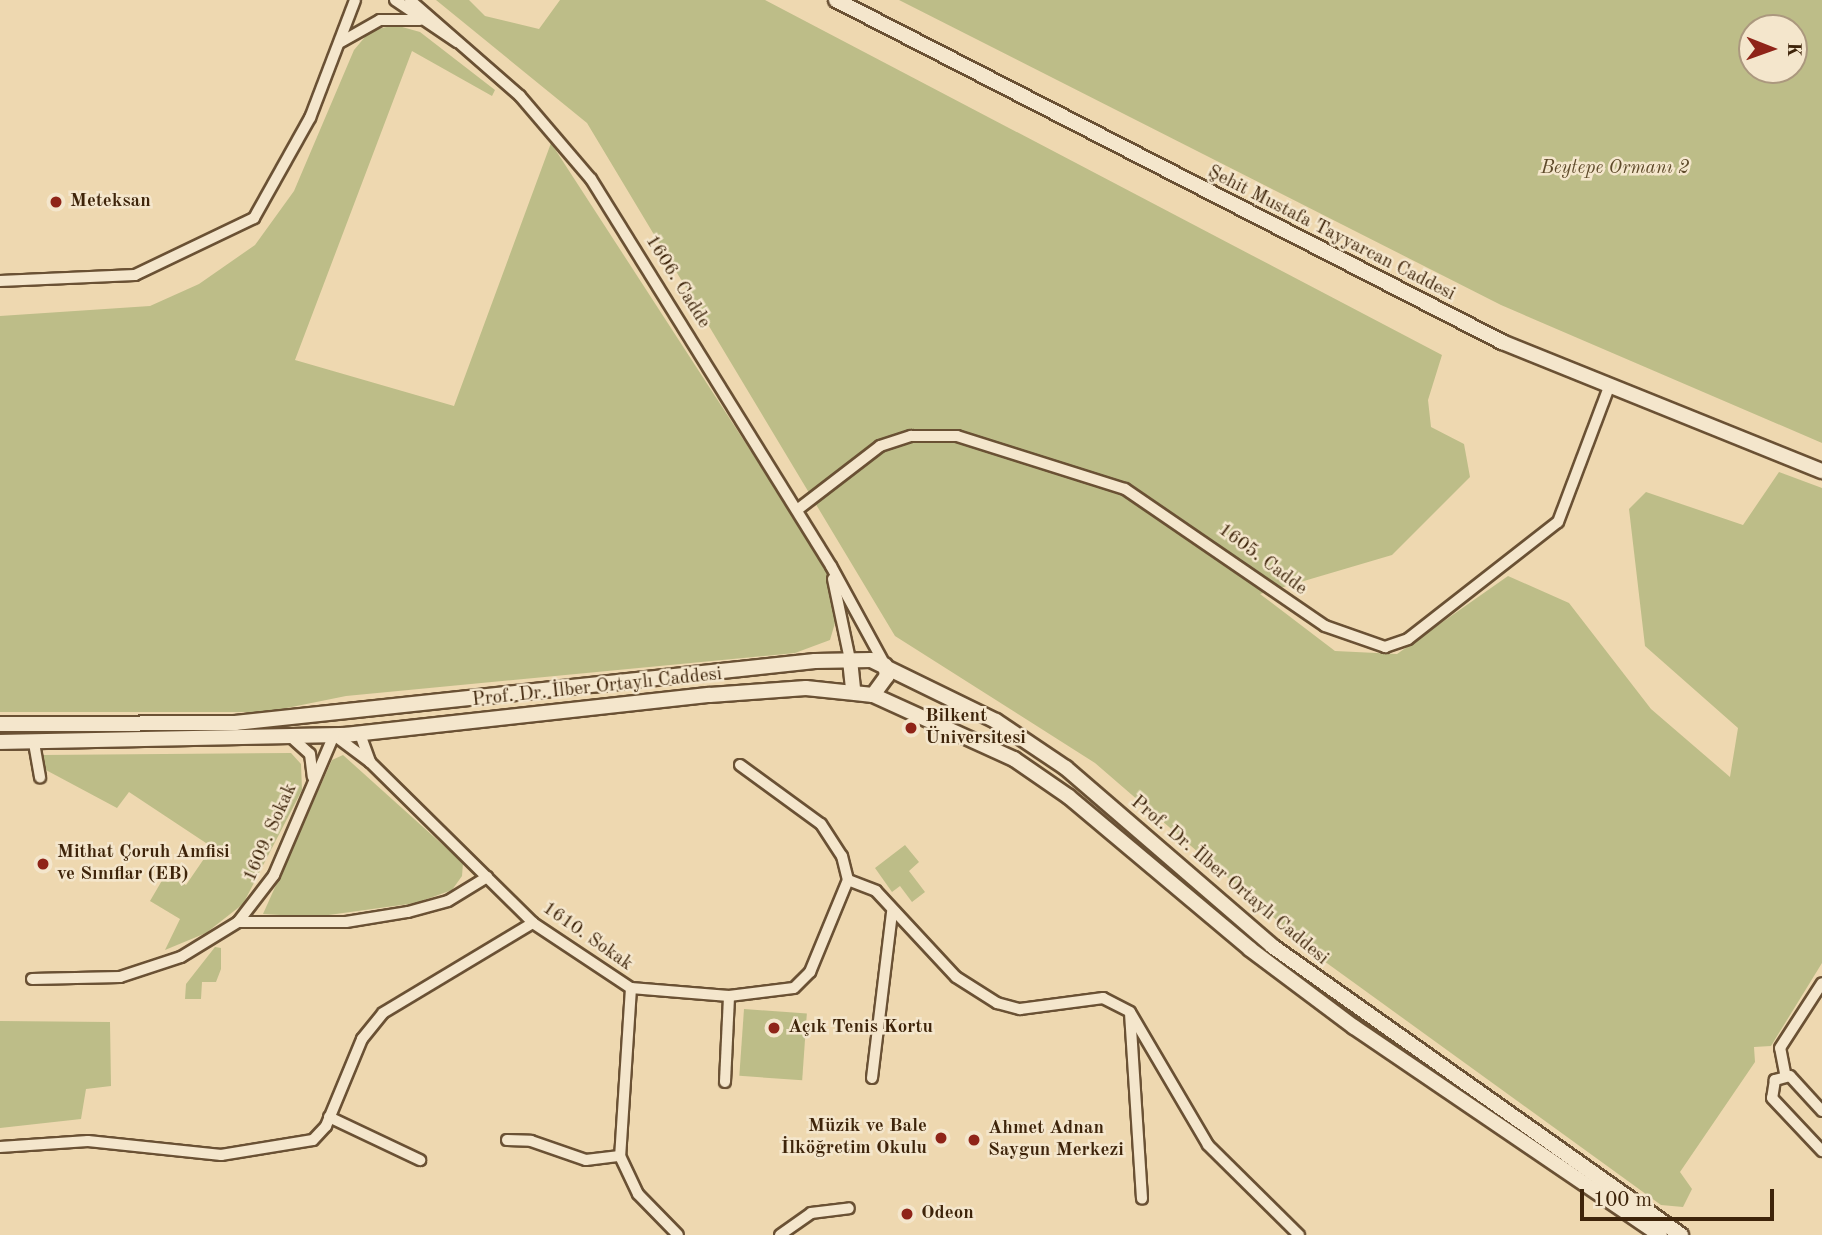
<!DOCTYPE html>
<html>
<head>
<meta charset="utf-8">
<style>
	body { margin:0 }
	#map { position:relative; width:1822px; height:1235px; overflow:hidden; background:#eed8b0; font-family:"Old Standard TT",serif }
	div>[style] { position:absolute }
	.green>* { inset:0; background:#bdbd88; transform-origin:0 0 }
	.roads { filter:drop-shadow(2px 0 #6a5134) drop-shadow(-2px 0 #6a5134) drop-shadow(0 2px #6a5134) drop-shadow(0 -2px #6a5134) }
	.street>* { height:10px; margin:-5px; padding:0 5px; transform-origin:5px; border-radius:5px; background:#f4e6cc }
	.secondary>* { height:14px; margin:-7px; padding:0 7px; transform-origin:7px; border-radius:7px; background:#f4e6cc }
	.dots>* { width:19px; height:19px; translate:-50% -50%; box-sizing:border-box; border:4px solid #f4e6cc; border-radius:50% }
	span { translate:-50% -50%; white-space:nowrap; text-align:center; line-height:1.15; -webkit-text-stroke:5px #f4e6cc; paint-order:stroke }
	.park-label { font-size:19px; color:#5e4a2a; font-style:italic }
	.poi-label { font-size:19px; color:#3e240a; font-weight:700 }
	.left { translate:0 -50%; text-align:left }
	.right { translate:-100% -50%; text-align:right }
	.street-label { font-size:19px; color:#3e240a }
	.north { position:absolute; left:1738px; top:14px; width:70px; height:70px; box-sizing:border-box; background:#f4e6cc; border:2px solid #ab987e; border-radius:50%; rotate:91deg; font-size:19px; font-weight:700; line-height:28px; text-align:center; color:#3e240a }
	.north::after { content:''; display:block; margin:auto; width:24px; height:32px; background:#8f2418; clip-path:polygon(50% 0,100% 100%,50% 72%,0 100%) }
	.scale { position:absolute; left:1580px; top:1189px; width:194px; height:32px; box-sizing:border-box; border:4px solid #3e240a; border-top:0; padding-left:9px; font-size:21px; line-height:24px; white-space:nowrap; color:#3e240a; -webkit-text-stroke:5px #f4e6cc; paint-order:stroke }
</style>
</head>
<body>
<div id="map">
	<div class="green">
		<i style="clip-path:polygon(436px 0,469px 0,485px 16px,539px 29px,560px 0,765px 0,1442px 355px,1428px 400px,1431px 427px,1464px 444px,1470px 477px,1392px 555px,1260px 594px,1335px 651px,1397px 654px,1508px 576px,1569px 603px,1651px 709px,1730px 777px,1738px 728px,1645px 646px,1629px 509px,1646px 492px,1743px 525px,1779px 472px,1822px 488px,1822px 963px,1771px 1046px,1754px 1047px,1755px 1062px,1680px 1172px,1692px 1189px,1683px 1207px,1661px 1205px,1324px 961px,1095px 763px,895px 636px,587px 123px)"></i>
		<i style="clip-path:polygon(evenodd,899px 0,1822px 0,1822px 443px,1501px 305px,899px 0,1752px 28px,1794px 28px,1794px 70px,1752px 70px,1752px 28px)"></i>
		<i style="clip-path:polygon(395px 25px,420px 32px,495px 90px,492px 96px,412px 51px,295px 360px,454px 406px,551px 143px,826px 567px,837px 616px,830px 640px,795px 653px,346px 696px,267px 712px,0 712px,0 316px,150px 306px,199px 284px,255px 245px,294px 191px,354px 50px,370px 31px)"></i>
		<i style="clip-path:polygon(291px 753px,301px 764px,302px 790px,243px 904px,206px 933px,165px 950px,180px 919px,150px 901px,167px 872px,186px 885px,212px 847px,129px 792px,117px 808px,44px 769px,42px 755px)"></i>
		<i style="clip-path:polygon(343px 755px,463px 863px,462px 876px,452px 890px,416px 903px,314px 917px,263px 914px,332px 760px)"></i>
		<i style="clip-path:polygon(905px 845px,919px 862px,909px 871px,925px 892px,912px 902px,900px 886px,892px 892px,875px 868px)"></i>
		<i style="clip-path:polygon(215px 947px,221px 948px,221px 969px,216px 982px,202px 982px,201px 999px,185px 999px,186px 984px)"></i>
		<i style="left:744px;top:1009px;width:63px;height:67px;rotate:4deg"></i>
		<i style="clip-path:polygon(0 1021px,110px 1022px,111px 1086px,86px 1089px,81px 1119px,0 1128px)"></i>
	</div>
	<div class="roads">
		<div class="street">
			<i style="left:395px;top:0;width:75px;rotate:34.1deg"></i>
			<i style="left:410px;top:0;width:146px;rotate:41.1deg"></i>
			<i style="left:520px;top:96px;width:109px;rotate:49.5deg"></i>
			<i style="left:591px;top:179px;width:455px;rotate:58.2deg"></i>
			<i style="left:831px;top:566px;width:113px;rotate:61.4deg"></i>
			<i style="left:341px;top:42px;width:45px;rotate:-29.4deg"></i>
			<i style="left:380px;top:20px;width:40px"></i>
			<i style="left:0;top:281px;width:135px;rotate:-2.5deg"></i>
			<i style="left:135px;top:275px;width:132px;rotate:-25.6deg"></i>
			<i style="left:254px;top:218px;width:115px;rotate:-60.8deg"></i>
			<i style="left:310px;top:118px;width:126px;rotate:-69.1deg"></i>
			<i style="left:797px;top:510px;width:105px;rotate:-37.6deg"></i>
			<i style="left:880px;top:446px;width:33px;rotate:-18deg"></i>
			<i style="left:911px;top:436px;width:46px"></i>
			<i style="left:957px;top:436px;width:176px;rotate:17.5deg"></i>
			<i style="left:1125px;top:489px;width:242px;rotate:34.4deg"></i>
			<i style="left:1325px;top:626px;width:64px;rotate:19.3deg"></i>
			<i style="left:1385px;top:647px;width:24px;rotate:-19deg"></i>
			<i style="left:1408px;top:639px;width:190px;rotate:-38deg"></i>
			<i style="left:1558px;top:522px;width:144px;rotate:-69.3deg"></i>
			<i style="left:833px;top:579px;width:83px;rotate:78.1deg"></i>
			<i style="left:360px;top:734px;width:30px;rotate:70deg"></i>
			<i style="left:291px;top:737px;width:25px;rotate:42deg"></i>
			<i style="left:310px;top:754px;width:23px;rotate:83deg"></i>
			<i style="left:34px;top:743px;width:35px;rotate:80deg"></i>
			<i style="left:740px;top:765px;width:100px;rotate:36.1deg"></i>
			<i style="left:821px;top:824px;width:38px;rotate:57deg"></i>
			<i style="left:842px;top:856px;width:25px;rotate:76deg"></i>
			<i style="left:848px;top:880px;width:30px;rotate:21deg"></i>
			<i style="left:876px;top:891px;width:117px;rotate:47.1deg"></i>
			<i style="left:956px;top:977px;width:49px;rotate:32.4deg"></i>
			<i style="left:997px;top:1003px;width:24px;rotate:15deg"></i>
			<i style="left:1020px;top:1009px;width:84px;rotate:-7.5deg"></i>
			<i style="left:1103px;top:998px;width:30px;rotate:27deg"></i>
			<i style="left:1130px;top:1012px;width:154px;rotate:59.6deg"></i>
			<i style="left:1208px;top:1145px;width:128px;rotate:44.7deg"></i>
			<i style="left:238px;top:922px;width:108px"></i>
			<i style="left:346px;top:922px;width:63px;rotate:-9.2deg"></i>
			<i style="left:408px;top:912px;width:41px;rotate:-15.4deg"></i>
			<i style="left:448px;top:901px;width:46px;rotate:-31.6deg"></i>
			<i style="left:32px;top:979px;width:88px;rotate:-1.3deg"></i>
			<i style="left:120px;top:977px;width:64px;rotate:-18.2deg"></i>
			<i style="left:181px;top:957px;width:67px;rotate:-31.6deg"></i>
			<i style="left:238px;top:922px;width:59px;rotate:-52.5deg"></i>
			<i style="left:274px;top:875px;width:152px;rotate:-66.8deg"></i>
			<i style="left:334px;top:735px;width:45px;rotate:36.9deg"></i>
			<i style="left:370px;top:762px;width:229px;rotate:44.6deg"></i>
			<i style="left:533px;top:923px;width:118px;rotate:33.6deg"></i>
			<i style="left:631px;top:988px;width:98px;rotate:4.7deg"></i>
			<i style="left:729px;top:996px;width:65px;rotate:-7deg"></i>
			<i style="left:794px;top:988px;width:23px;rotate:-45deg"></i>
			<i style="left:810px;top:972px;width:100px;rotate:-67.6deg"></i>
			<i style="left:631px;top:988px;width:168px;rotate:93.7deg"></i>
			<i style="left:620px;top:1156px;width:42px;rotate:64.7deg"></i>
			<i style="left:638px;top:1194px;width:57px;rotate:45.7deg"></i>
			<i style="left:1130px;top:1013px;width:186px;rotate:86.3deg"></i>
			<i style="left:1785px;top:1073px;width:25px;rotate:-101deg"></i>
			<i style="left:1780px;top:1048px;width:77px;rotate:-57.1deg"></i>
			<i style="left:872px;top:1078px;width:167px;rotate:-83.1deg"></i>
			<i style="left:725px;top:1082px;width:86px;rotate:-87.3deg"></i>
			<i style="left:1822px;top:1111px;width:47px;rotate:-132.4deg"></i>
			<i style="left:1790px;top:1076px;width:16px;rotate:165deg"></i>
			<i style="left:1775px;top:1080px;width:18px;rotate:99deg"></i>
			<i style="left:1772px;top:1098px;width:73px;rotate:46.7deg"></i>
			<i style="left:329px;top:1117px;width:101px;rotate:25.3deg"></i>
			<i style="left:507px;top:1140px;width:24px;rotate:2deg"></i>
			<i style="left:531px;top:1141px;width:58px;rotate:19.1deg"></i>
			<i style="left:586px;top:1160px;width:34px;rotate:-7deg"></i>
			<i style="left:0;top:1147px;width:88px;rotate:-3.9deg"></i>
			<i style="left:88px;top:1141px;width:134px;rotate:6deg"></i>
			<i style="left:221px;top:1155px;width:93px;rotate:-9.3deg"></i>
			<i style="left:313px;top:1140px;width:19px;rotate:-47deg"></i>
			<i style="left:326px;top:1126px;width:94px;rotate:-67.5deg"></i>
			<i style="left:362px;top:1039px;width:33px;rotate:-51deg"></i>
			<i style="left:383px;top:1013px;width:175px;rotate:-31deg"></i>
			<i style="left:780px;top:1235px;width:38px;rotate:-35deg"></i>
			<i style="left:811px;top:1213px;width:38px;rotate:-7deg"></i>
		</div>
		<div class="secondary">
			<i style="left:836px;top:0;width:749px;rotate:27.18deg"></i>
			<i style="left:1502px;top:342px;width:345px;rotate:22deg"></i>
			<i style="left:850px;top:660px;width:31px;rotate:84deg"></i>
			<i style="left:873px;top:695px;width:24px;rotate:-54deg"></i>
			<i style="left:887px;top:676px;width:11px;rotate:-100deg"></i>
			<i style="left:0;top:724px;width:235px;rotate:-0.2deg"></i>
			<i style="left:235px;top:723px;width:583px;rotate:-6.1deg"></i>
			<i style="left:815px;top:661px;width:56px;rotate:-1deg"></i>
			<i style="left:871px;top:660px;width:139px;rotate:26deg"></i>
			<i style="left:996px;top:721px;width:84px;rotate:33.9deg"></i>
			<i style="left:1066px;top:768px;width:272px;rotate:40.8deg"></i>
			<i style="left:1272px;top:946px;width:501px;rotate:35.25deg"></i>
			<i style="left:0;top:742px;width:345px;rotate:-1.2deg"></i>
			<i style="left:345px;top:735px;width:367px;rotate:-6.3deg"></i>
			<i style="left:710px;top:695px;width:96px;rotate:-4.2deg"></i>
			<i style="left:806px;top:688px;width:67px;rotate:6deg"></i>
			<i style="left:873px;top:695px;width:155px;rotate:24.4deg"></i>
			<i style="left:1014px;top:759px;width:67px;rotate:34.6deg"></i>
			<i style="left:1069px;top:797px;width:236px;rotate:40deg"></i>
			<i style="left:1250px;top:949px;width:130px;rotate:36.9deg"></i>
			<i style="left:1354px;top:1027px;width:370px;rotate:34.2deg"></i>
		</div>
	</div>
	<div class="dots">
		<i style="left:56px;top:202px;background:#8f2418"></i>
		<i style="left:911px;top:728px;background:#8f2418"></i>
		<i style="left:43px;top:864px;background:#8f2418"></i>
		<i style="left:774px;top:1028px;background:#8f2418"></i>
		<i style="left:941px;top:1138px;background:#8f2418"></i>
		<i style="left:974px;top:1140px;background:#8f2418"></i>
		<i style="left:907px;top:1214px;background:#8f2418"></i>
	</div>
	<div class="park-label">
		<span style="left:1615px;top:169px">Beytepe Ormanı 2</span>
	</div>
	<div class="poi-label">
		<span class="left" style="left:70px;top:202px">Meteksan</span>
		<span class="left" style="left:925px;top:728px">Bilkent<br>Üniversitesi</span>
		<span class="left" style="left:57px;top:864px">Mithat Çoruh Amfisi<br>ve Sınıflar (EB)</span>
		<span class="left" style="left:788px;top:1028px">Açık Tenis Kortu</span>
		<span class="right" style="left:927px;top:1138px">Müzik ve Bale<br>İlköğretim Okulu</span>
		<span class="left" style="left:988px;top:1140px">Ahmet Adnan<br>Saygun Merkezi</span>
		<span class="left" style="left:921px;top:1214px">Odeon</span>
	</div>
	<div class="street-label">
		<span style="left:1331px;top:234px;rotate:27deg">Şehit Mustafa Tayyarcan Caddesi</span>
		<span style="left:677px;top:282px;rotate:58deg">1606. Cadde</span>
		<span style="left:1262px;top:560px;rotate:37deg">1605. Cadde</span>
		<span style="left:597px;top:688px;rotate:-6deg">Prof. Dr. İlber Ortaylı Caddesi</span>
		<span style="left:271px;top:833px;rotate:-66deg">1609. Sokak</span>
		<span style="left:1229px;top:881px;rotate:40deg">Prof. Dr. İlber Ortaylı Caddesi</span>
		<span style="left:587px;top:937px;rotate:35deg">1610. Sokak</span>
	</div>
	<div class="north">K</div>
	<div class="scale">100 m</div>
</div>
</body>
</html>
